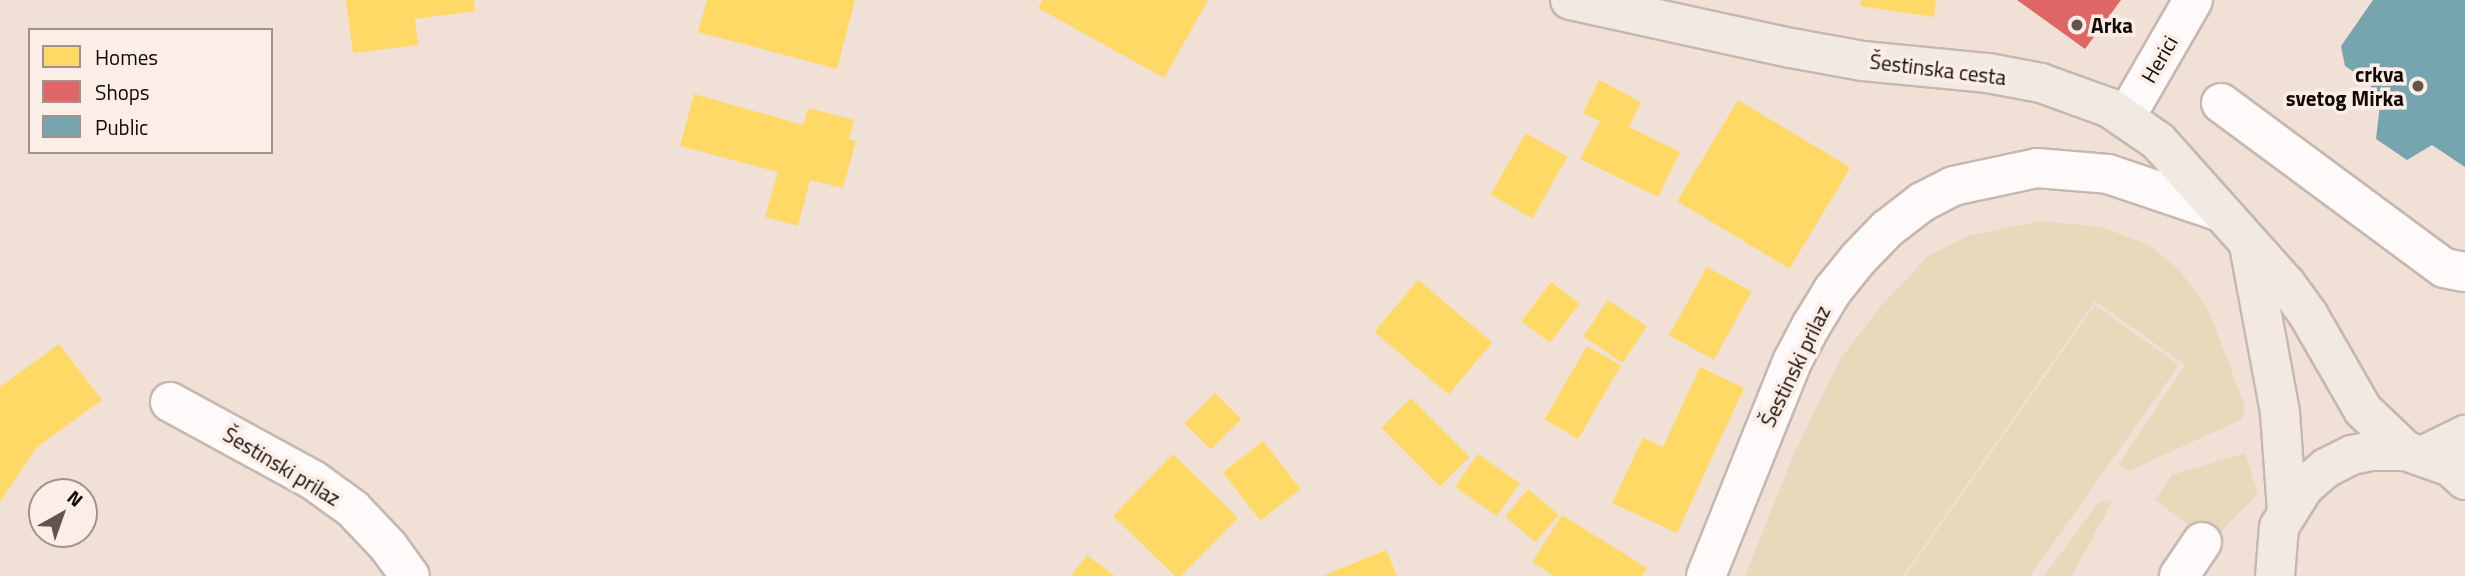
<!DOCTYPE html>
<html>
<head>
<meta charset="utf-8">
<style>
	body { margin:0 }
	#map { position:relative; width:2465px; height:576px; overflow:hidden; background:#f1e0d6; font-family:"Titillium Web",sans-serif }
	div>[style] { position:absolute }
	.green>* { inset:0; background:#e9d9ba }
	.homes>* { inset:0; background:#ffd966; transform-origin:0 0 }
	.shops>* { inset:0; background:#e06666 }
	.public>* { inset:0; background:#76a5af }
	.roads { filter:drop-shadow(2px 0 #c6b8b0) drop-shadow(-2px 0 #c6b8b0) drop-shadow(0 2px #c6b8b0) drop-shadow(0 -2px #c6b8b0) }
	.minor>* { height:38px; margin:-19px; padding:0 19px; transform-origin:19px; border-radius:19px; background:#fdfaf9 }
	.major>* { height:38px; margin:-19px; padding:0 19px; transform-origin:19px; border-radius:19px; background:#f1e9e2 }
	.dots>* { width:19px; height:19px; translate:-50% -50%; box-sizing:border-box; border:4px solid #fbeee6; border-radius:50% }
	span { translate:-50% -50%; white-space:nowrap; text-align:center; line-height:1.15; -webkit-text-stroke:7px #fbeee6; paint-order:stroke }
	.poi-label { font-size:21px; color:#140a05; font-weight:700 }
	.left { translate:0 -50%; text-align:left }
	.right { translate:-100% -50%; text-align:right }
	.street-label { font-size:21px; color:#140a05 }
	.legend { position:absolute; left:28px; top:28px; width:245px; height:126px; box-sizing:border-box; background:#fbeee6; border:2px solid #9f938c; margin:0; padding:9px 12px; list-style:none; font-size:21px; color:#140a05 }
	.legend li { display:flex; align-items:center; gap:14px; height:35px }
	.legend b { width:35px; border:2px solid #9f938c }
	.north { position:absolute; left:28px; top:478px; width:70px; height:70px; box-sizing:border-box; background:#fbeee6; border:2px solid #9f938c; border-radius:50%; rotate:40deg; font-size:19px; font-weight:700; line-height:28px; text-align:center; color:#140a05 }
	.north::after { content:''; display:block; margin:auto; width:24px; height:32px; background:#61554e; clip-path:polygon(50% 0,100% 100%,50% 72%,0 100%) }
</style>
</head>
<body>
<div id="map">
	<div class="green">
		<i style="clip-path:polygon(2042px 221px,2102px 227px,2149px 245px,2180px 271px,2208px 309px,2245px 406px,2242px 419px,2129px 471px,2119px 464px,2185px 365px,2095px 301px,1903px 576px,1745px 576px,1794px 454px,1841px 358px,1881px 306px,1928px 256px,1968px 236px)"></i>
		<i style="clip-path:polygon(2095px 305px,2179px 365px,2030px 576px,1905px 576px)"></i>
		<i style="clip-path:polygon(2245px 453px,2258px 494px,2211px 542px,2155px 500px,2172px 475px)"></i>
		<i style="clip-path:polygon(2113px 500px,2072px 576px,2044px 576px,2099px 502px)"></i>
	</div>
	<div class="homes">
		<i style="clip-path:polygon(346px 0,474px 0,475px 11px,415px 19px,418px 45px,353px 53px)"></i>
		<i style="clip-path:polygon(707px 0,855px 0,837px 69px,698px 32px)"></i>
		<i style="clip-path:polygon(1043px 0,1208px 0,1164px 78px,1038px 8px)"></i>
		<i style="clip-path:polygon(1861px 0,1936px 0,1934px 17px,1860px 6px)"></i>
		<i style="clip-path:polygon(1599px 80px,1641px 102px,1629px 127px,1680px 152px,1658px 197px,1580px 159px,1600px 121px,1583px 113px)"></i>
		<i style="clip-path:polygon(694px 94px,803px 125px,808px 108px,854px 120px,849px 139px,856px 141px,843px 188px,810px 180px,798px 226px,765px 217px,778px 172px,680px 146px)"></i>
		<i style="left:1738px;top:100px;width:131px;height:118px;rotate:31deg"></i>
		<i style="left:1526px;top:133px;width:48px;height:71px;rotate:30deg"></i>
		<i style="left:1707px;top:267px;width:51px;height:78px;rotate:29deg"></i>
		<i style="left:1418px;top:280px;width:97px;height:68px;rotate:40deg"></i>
		<i style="left:1551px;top:282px;width:36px;height:49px;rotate:37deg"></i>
		<i style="left:1608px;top:300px;width:47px;height:44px;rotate:34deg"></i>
		<i style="clip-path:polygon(59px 344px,102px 400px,37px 447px,0 502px,0 387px)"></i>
		<i style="left:1587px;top:346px;width:39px;height:85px;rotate:30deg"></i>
		<i style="clip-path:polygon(1700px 367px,1744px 388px,1677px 533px,1612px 503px,1643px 438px,1663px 447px)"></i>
		<i style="left:1215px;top:393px;width:37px;height:43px;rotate:45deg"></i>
		<i style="left:1411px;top:398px;width:83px;height:42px;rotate:45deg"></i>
		<i style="left:1263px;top:441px;width:61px;height:51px;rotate:52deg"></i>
		<i style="clip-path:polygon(1173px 454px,1238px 518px,1181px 576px,1175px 576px,1113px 516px)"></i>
		<i style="left:1478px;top:454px;width:51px;height:40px;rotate:35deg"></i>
		<i style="left:1528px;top:489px;width:40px;height:36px;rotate:40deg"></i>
		<i style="clip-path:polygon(1562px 515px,1647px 568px,1642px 576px,1554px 576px,1532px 562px)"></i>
		<i style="clip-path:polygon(1386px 550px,1397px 576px,1323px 576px)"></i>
		<i style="clip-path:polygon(1087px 555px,1115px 576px,1071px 576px)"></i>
	</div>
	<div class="shops">
		<i style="clip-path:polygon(2017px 0,2121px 0,2085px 49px)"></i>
	</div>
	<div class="public">
		<i style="clip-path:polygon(2373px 0,2465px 0,2465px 167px,2432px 145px,2407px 160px,2376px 139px,2380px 105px,2365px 95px,2380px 73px,2360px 76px,2345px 66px,2341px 46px)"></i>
	</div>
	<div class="roads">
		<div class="minor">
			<i style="left:2221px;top:103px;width:277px;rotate:36.5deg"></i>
			<i style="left:2444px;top:268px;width:21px;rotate:11deg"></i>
			<i style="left:2125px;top:118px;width:136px;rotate:-60deg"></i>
			<i style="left:170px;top:402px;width:163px;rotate:28.6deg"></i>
			<i style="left:313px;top:480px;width:49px;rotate:35.9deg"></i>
			<i style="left:353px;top:509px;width:51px;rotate:46.6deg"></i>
			<i style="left:388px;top:546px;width:37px;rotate:54deg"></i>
			<i style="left:1706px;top:576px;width:231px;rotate:-68.1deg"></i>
			<i style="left:1792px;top:362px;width:41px;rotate:-62.2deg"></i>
			<i style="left:1811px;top:326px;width:42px;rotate:-58.6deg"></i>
			<i style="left:1833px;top:290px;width:40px;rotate:-51deg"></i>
			<i style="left:1858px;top:259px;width:42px;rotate:-46deg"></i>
			<i style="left:1887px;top:229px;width:44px;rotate:-37.6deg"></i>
			<i style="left:1922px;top:202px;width:35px;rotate:-27deg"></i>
			<i style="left:1953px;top:186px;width:86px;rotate:-12.1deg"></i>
			<i style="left:2037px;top:168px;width:71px;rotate:4.8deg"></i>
			<i style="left:2108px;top:174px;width:119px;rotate:18.6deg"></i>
			<i style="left:2179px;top:576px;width:41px;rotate:-55.9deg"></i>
		</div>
		<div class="major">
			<i style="left:1570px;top:0;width:226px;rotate:12.3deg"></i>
			<i style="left:1791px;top:48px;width:73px;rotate:10.2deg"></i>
			<i style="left:1863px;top:61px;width:126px;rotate:5.5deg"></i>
			<i style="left:1988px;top:73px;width:54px;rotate:10.7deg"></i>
			<i style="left:2041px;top:83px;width:73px;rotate:19.9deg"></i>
			<i style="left:2110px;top:108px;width:58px;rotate:34.5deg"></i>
			<i style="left:2158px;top:141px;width:192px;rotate:48.2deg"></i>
			<i style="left:2286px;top:284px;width:39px;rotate:54deg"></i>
			<i style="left:2309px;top:316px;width:108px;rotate:60.1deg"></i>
			<i style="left:2363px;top:410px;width:59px;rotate:43.6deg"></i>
			<i style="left:2249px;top:245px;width:171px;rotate:79.5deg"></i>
			<i style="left:2280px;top:413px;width:97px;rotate:85.9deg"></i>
			<i style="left:2424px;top:455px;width:46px;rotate:-26deg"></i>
			<i style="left:2275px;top:576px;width:49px;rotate:-85.3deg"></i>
			<i style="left:2279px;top:527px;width:47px;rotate:-58deg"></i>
			<i style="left:2304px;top:487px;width:29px;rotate:-41deg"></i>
			<i style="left:2326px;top:468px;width:29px;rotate:-27deg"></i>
			<i style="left:2352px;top:455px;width:19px;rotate:-12deg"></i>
			<i style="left:2371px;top:451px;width:35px"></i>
			<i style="left:2406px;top:451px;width:48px;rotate:19.6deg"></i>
			<i style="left:2451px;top:467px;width:19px;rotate:43deg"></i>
		</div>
	</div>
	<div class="dots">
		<i style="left:2077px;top:25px;background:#61554e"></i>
		<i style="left:2418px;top:86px;background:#61554e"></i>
	</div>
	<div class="poi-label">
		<span class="left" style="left:2091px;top:25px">Arka</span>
		<span class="right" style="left:2404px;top:86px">crkva<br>svetog Mirka</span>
	</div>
	<div class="street-label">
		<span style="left:2159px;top:59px;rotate:-60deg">Herici</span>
		<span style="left:1938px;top:69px;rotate:7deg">Šestinska cesta</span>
		<span style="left:1795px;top:366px;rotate:-64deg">Šestinski prilaz</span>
		<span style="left:282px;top:466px;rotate:31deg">Šestinski prilaz</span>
	</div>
	<ul class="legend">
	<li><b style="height:19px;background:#ffd966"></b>Homes</li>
	<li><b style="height:19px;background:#e06666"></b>Shops</li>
	<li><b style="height:19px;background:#76a5af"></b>Public</li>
	</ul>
	<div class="north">N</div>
</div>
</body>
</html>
